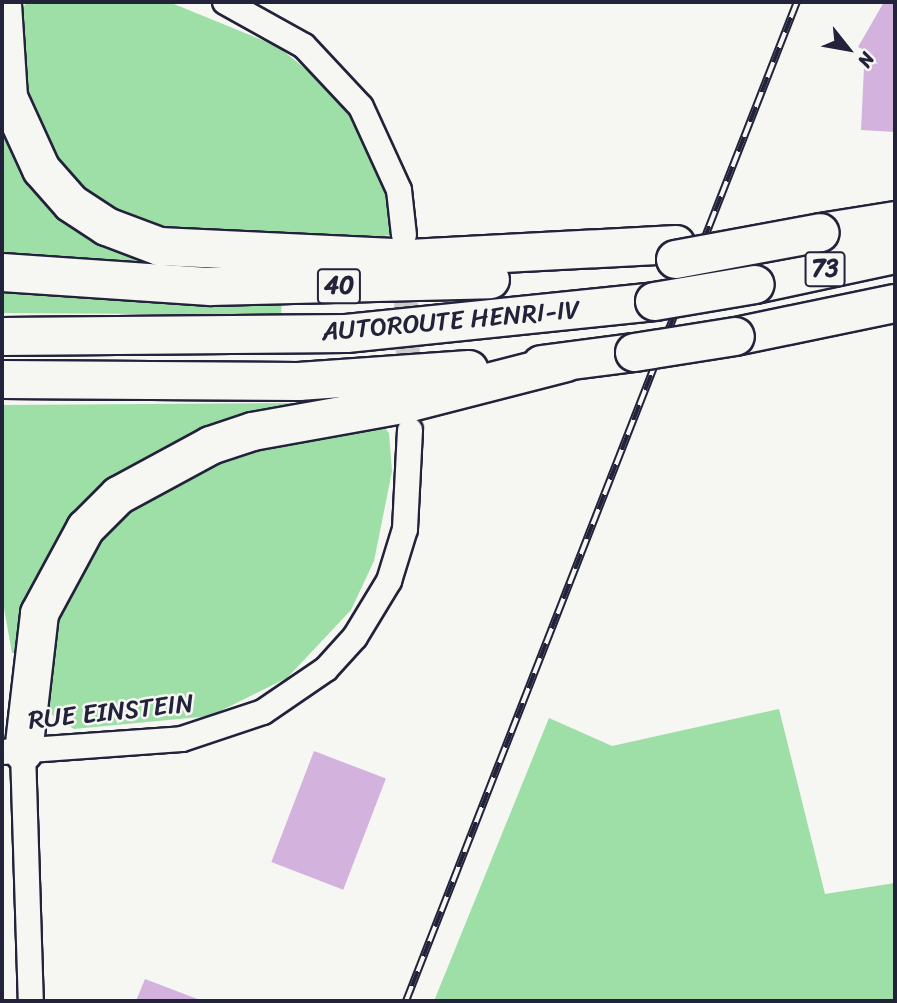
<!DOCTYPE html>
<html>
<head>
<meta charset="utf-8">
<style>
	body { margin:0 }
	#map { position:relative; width:897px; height:1003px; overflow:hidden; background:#f6f6f2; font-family:Sriracha,sans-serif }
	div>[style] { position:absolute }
	.green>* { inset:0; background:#9edea7 }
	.building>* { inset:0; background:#d3b2de; transform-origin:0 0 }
	.minor-tunnel>* { height:24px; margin-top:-12px; transform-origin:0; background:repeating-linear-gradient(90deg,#cccccd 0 24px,transparent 0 36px) }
	.roads { filter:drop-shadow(2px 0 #22223b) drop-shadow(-2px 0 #22223b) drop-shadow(0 2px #22223b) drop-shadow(0 -2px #22223b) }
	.minor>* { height:24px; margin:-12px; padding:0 12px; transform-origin:12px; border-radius:12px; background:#f6f6f2 }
	.highway>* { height:37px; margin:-18.5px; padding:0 18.5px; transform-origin:18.5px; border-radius:18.5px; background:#f6f6f2 }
	.rail>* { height:8px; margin-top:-4px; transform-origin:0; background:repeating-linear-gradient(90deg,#f6f6f2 0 16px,#22223b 0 32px); box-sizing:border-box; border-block:2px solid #22223b }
	.bridges { filter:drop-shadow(2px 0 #22223b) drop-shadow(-2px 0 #22223b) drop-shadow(0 2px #22223b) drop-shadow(0 -2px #22223b) }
	.highway-bridge>* { height:37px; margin:-18.5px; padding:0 18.5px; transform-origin:18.5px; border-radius:18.5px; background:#f6f6f2 }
	span { translate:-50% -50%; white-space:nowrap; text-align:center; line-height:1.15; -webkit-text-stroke:5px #f6f6f2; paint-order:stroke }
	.shield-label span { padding:2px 5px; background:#f6f6f2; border:2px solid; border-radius:5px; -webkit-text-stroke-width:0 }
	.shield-label { font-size:24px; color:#22223b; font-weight:700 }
	.street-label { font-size:26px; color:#22223b }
	.frame { position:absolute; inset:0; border:4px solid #22223b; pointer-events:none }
	.north { position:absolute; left:813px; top:14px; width:70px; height:70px; -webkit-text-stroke:5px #f6f6f2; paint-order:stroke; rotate:121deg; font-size:19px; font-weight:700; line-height:28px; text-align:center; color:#22223b }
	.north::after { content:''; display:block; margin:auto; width:24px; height:32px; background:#22223b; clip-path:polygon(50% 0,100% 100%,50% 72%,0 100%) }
</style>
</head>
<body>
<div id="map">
	<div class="green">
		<i style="clip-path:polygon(27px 2px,169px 2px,277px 46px,317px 78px,358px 125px,386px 187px,391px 235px,316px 244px,176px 239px,72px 190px,24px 111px,19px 13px)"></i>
		<i style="clip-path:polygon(2px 112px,34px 181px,258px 274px,2px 259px)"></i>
		<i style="clip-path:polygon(2px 288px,282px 300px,281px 315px,2px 313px)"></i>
		<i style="clip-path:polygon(301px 403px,303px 412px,120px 483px,21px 653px,12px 653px,2px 597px,2px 405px)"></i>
		<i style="clip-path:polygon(381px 424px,389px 433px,392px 471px,374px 561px,351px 610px,287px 678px,210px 716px,74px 729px,53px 716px,46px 700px,46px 627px,78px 564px,122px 511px,166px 482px,253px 448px)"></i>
		<i style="clip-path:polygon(779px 709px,825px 894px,895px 883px,895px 1001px,434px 1001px,549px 718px,612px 746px)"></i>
	</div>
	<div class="building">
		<i style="clip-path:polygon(884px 2px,895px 2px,895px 132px,861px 130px,864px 67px,857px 62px,864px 50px,858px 47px)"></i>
		<i style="left:314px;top:751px;width:77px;height:119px;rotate:21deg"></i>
		<i style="clip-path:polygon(145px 979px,200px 1000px,200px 1001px,136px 1001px)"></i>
	</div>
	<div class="minor-tunnel">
		<i style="left:405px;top:267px;width:121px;rotate:88.1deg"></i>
	</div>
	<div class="roads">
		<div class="minor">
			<i style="left:225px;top:2px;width:90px;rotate:29.1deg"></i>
			<i style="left:304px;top:46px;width:83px;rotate:46.9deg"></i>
			<i style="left:361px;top:107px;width:91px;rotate:65.4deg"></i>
			<i style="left:399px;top:190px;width:45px;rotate:83.7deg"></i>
			<i style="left:2px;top:752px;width:180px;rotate:-4.1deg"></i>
			<i style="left:182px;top:739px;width:85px;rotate:-18.4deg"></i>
			<i style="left:263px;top:712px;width:76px;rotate:-34.3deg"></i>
			<i style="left:326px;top:669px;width:43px;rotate:-47.8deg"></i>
			<i style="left:355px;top:637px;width:66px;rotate:-58.7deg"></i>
			<i style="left:389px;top:581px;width:54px;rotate:-72.9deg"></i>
			<i style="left:405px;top:529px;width:99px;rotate:-87.1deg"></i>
			<i style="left:23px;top:752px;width:249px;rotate:88.2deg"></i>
		</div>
		<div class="highway">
			<i style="left:2px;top:4px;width:93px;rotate:86.3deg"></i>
			<i style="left:8px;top:97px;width:79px;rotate:65.4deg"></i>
			<i style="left:41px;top:169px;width:45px;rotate:48.6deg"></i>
			<i style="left:71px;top:203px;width:42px;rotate:33.3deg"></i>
			<i style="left:106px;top:226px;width:57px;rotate:20.7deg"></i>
			<i style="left:159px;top:246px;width:250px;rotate:2.7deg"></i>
			<i style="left:409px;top:258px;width:267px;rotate:-3deg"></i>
			<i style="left:820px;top:232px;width:76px;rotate:-9.1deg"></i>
			<i style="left:2px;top:272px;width:208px;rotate:3.9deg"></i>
			<i style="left:210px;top:286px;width:280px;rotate:-1.4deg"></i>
			<i style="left:755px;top:284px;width:143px;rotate:-12.1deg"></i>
			<i style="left:2px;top:336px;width:344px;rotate:-0.5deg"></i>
			<i style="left:346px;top:333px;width:310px;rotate:-5.9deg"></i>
			<i style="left:735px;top:336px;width:163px;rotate:-11.7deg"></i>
			<i style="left:541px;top:364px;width:94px;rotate:-7.4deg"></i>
			<i style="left:2px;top:379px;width:296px;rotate:0.4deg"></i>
			<i style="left:298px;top:381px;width:171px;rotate:-4deg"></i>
			<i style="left:23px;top:752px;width:140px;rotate:-83.4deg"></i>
			<i style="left:39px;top:613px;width:97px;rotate:-61.6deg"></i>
			<i style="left:85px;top:528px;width:47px;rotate:-45deg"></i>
			<i style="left:118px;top:495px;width:105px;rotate:-28.5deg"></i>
			<i style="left:210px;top:445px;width:44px;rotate:-18.4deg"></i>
			<i style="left:252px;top:431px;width:152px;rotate:-10.2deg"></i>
			<i style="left:402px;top:404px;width:169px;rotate:-14.4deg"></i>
		</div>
	</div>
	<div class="rail">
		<i style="left:406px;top:1001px;width:1073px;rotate:-68.63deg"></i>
	</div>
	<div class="bridges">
		<div class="highway-bridge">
			<i style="left:675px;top:259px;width:147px;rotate:-10.5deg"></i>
			<i style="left:654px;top:301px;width:102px;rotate:-9.6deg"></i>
			<i style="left:634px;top:352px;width:102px;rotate:-9deg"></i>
		</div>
	</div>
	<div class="shield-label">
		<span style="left:825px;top:269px">73</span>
		<span style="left:339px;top:286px">40</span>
	</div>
	<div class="street-label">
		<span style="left:451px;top:321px;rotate:-5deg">AUTOROUTE HENRI-IV</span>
		<span style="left:111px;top:712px;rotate:-6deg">RUE EINSTEIN</span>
	</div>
	<div class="frame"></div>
	<div class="north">N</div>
</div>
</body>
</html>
